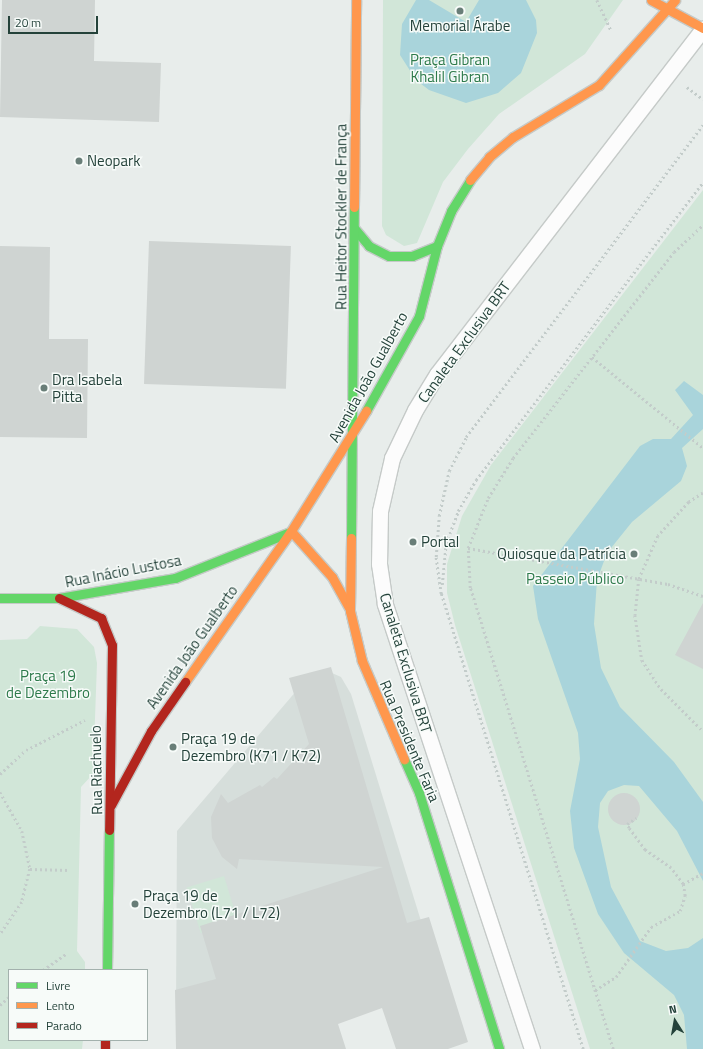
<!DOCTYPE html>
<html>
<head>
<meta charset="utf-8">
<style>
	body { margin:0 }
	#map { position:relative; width:703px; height:1049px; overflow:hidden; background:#e8edeb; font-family:"Titillium Web",sans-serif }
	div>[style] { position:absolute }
	.built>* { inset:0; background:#d6dedb }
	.green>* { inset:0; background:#d1e6d8; transform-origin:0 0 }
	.water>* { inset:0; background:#a9d4db }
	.building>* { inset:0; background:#cfd4d2; transform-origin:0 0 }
	.round { border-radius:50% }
	.path>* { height:2.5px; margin-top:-1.25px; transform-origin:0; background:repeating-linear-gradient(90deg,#c3ccca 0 2px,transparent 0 5px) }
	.roads { filter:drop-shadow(1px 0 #c5cac8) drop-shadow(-1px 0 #c5cac8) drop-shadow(0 1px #c5cac8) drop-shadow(0 -1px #c5cac8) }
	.lane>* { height:15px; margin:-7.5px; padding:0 7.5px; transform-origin:7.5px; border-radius:7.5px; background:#fcfcfc }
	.fast>* { height:9px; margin:-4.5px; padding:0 4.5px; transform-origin:4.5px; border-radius:4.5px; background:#63d668 }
	.slow>* { height:9px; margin:-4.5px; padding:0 4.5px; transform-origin:4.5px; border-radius:4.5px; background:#ff974d }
	.jam>* { height:9px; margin:-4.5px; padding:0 4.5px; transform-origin:4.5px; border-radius:4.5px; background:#b3261e }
	.dots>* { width:11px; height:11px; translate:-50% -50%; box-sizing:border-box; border:2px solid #f7fbf9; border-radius:50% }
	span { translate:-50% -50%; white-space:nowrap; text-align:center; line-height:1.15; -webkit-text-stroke:3px #f7fbf9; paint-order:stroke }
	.poi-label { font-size:15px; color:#24423a }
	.left { translate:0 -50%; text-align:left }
	.right { translate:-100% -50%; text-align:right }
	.park-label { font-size:15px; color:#2d7a4b }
	.street-label { font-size:15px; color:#24423a }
	.legend { position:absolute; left:8px; top:969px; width:140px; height:72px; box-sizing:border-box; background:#f7fbf9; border:1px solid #a3b1ad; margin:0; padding:5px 7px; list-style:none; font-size:12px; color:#24423a }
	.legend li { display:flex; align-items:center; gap:8px; height:20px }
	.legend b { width:20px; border:1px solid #a3b1ad }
	.north { position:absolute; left:655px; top:1001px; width:40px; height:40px; -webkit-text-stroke:3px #f7fbf9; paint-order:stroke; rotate:349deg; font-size:11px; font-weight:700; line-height:16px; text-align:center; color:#24423a }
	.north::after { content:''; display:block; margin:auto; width:14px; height:18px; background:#24423a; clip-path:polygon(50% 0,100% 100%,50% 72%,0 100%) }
	.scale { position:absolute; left:8px; top:16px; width:90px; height:18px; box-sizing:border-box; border:2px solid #24423a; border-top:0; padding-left:5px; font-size:12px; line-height:14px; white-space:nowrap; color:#24423a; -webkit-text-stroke:3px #f7fbf9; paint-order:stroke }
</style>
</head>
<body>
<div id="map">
	<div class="built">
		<i style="clip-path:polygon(332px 673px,341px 677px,351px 694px,425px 934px,176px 1004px,177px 831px,309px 676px)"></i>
	</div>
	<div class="green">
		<i style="clip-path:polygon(383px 0,623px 0,585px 54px,499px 114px,468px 149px,443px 182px,417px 243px,404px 246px,386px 235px,382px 226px)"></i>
		<i style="clip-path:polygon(703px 190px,703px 1049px,590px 1049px,455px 625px,447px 593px,447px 564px,462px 516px,491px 465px)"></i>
		<i style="clip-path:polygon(40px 626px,77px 629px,94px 647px,97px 663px,93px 774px,81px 787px,77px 951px,85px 962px,85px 970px,9px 970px,9px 1040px,83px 1040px,82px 1049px,0 1049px,0 640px,27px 639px)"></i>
		<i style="left:224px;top:876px;width:48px;height:39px;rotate:73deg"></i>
	</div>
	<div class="water">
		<i style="clip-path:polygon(416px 0,429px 0,466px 22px,479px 0,526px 0,536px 20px,537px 33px,521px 73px,498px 93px,466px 103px,429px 90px,416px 80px,400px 55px,402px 24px)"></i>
		<i style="clip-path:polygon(684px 381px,703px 395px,703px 429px,682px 448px,687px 466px,681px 481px,632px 522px,607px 553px,597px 580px,594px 624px,601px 668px,620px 707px,674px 762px,703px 802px,703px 881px,677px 831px,639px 786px,624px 785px,608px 791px,600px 803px,598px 827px,611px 887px,640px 941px,666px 951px,688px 948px,703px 938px,703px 1049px,687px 1049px,684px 1015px,674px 995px,624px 953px,598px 914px,574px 848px,570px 811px,580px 759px,578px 733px,538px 619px,533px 586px,640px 446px,653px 439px,671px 439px,693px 415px,675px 390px)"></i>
	</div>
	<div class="building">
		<i style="clip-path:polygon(2px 0,95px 0,94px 61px,161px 63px,159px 122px,0 117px)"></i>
		<i style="left:149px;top:241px;width:142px;height:143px;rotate:2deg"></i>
		<i style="clip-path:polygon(0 246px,50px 247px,49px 339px,88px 339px,87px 438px,0 437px)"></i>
		<i style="clip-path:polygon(703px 603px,703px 669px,675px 655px)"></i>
		<i style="clip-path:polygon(331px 667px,407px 923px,429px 917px,468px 1042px,448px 1049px,396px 1049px,382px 1008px,338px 1024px,346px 1049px,176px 1049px,175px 990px,216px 979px,200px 926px,383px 867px,239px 859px,237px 869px,222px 857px,212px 838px,211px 817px,221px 794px,228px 803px,260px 785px,262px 787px,274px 777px,277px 779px,309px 744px,289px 678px)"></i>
		<i class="round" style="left:608px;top:793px;width:32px;height:32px"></i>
	</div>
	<div class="path">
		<i style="left:597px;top:0;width:33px;rotate:65deg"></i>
		<i style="left:687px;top:87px;width:20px;rotate:37deg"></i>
		<i style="left:592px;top:357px;width:144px;rotate:39.3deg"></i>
		<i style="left:703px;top:493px;width:17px;rotate:147deg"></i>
		<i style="left:689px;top:502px;width:46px;rotate:132.4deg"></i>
		<i style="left:658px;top:536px;width:47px;rotate:113.8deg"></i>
		<i style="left:639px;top:579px;width:36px;rotate:96deg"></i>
		<i style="left:635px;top:615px;width:46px;rotate:81.2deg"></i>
		<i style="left:642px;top:660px;width:35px;rotate:57deg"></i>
		<i style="left:661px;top:689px;width:59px;rotate:45deg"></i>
		<i style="left:468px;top:548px;width:203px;rotate:10.2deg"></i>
		<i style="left:668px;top:584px;width:37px;rotate:19deg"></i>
		<i style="left:442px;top:585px;width:42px;rotate:-84.6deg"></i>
		<i style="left:446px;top:543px;width:34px;rotate:-69deg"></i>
		<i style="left:458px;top:511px;width:36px;rotate:-60deg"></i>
		<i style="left:476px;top:480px;width:375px;rotate:-52.7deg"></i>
		<i style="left:0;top:774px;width:35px;rotate:-43deg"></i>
		<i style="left:26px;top:750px;width:66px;rotate:-27deg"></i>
		<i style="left:0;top:792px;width:45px;rotate:60.6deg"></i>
		<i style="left:22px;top:831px;width:39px;rotate:78deg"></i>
		<i style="left:30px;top:869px;width:34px;rotate:104deg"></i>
		<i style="left:22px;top:902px;width:40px;rotate:124deg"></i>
		<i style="left:30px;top:869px;width:40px;rotate:1.4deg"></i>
		<i style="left:683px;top:884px;width:23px;rotate:-29deg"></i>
		<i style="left:43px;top:970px;width:29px;rotate:-35deg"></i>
		<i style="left:595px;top:990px;width:25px;rotate:-32deg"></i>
		<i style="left:616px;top:977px;width:61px;rotate:-55deg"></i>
		<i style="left:651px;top:927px;width:33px;rotate:-29deg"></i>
		<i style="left:680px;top:911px;width:16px;rotate:-72deg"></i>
		<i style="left:685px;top:896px;width:12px;rotate:-99deg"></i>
		<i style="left:683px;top:884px;width:20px;rotate:-127deg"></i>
		<i style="left:671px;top:868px;width:32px;rotate:-145deg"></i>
		<i style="left:645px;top:850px;width:27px;rotate:-126deg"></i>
		<i style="left:629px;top:828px;width:4px;rotate:-117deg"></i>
		<i style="left:627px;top:824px;width:11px;rotate:-34deg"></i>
		<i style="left:0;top:1005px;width:12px;rotate:-42deg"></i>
		<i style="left:583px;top:1049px;width:477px;rotate:-107.3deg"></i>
		<i style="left:441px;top:594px;width:37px;rotate:-98deg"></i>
		<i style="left:436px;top:557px;width:41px;rotate:-85.8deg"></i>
		<i style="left:439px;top:516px;width:46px;rotate:-77.5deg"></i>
		<i style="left:449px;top:471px;width:38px;rotate:-63deg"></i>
		<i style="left:466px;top:437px;width:392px;rotate:-52.8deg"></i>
		<i style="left:613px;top:1049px;width:483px;rotate:-107.2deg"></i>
		<i style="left:470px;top:588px;width:40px;rotate:-92.9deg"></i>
		<i style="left:468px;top:548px;width:54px;rotate:-68.2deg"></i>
		<i style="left:488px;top:498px;width:47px;rotate:-58deg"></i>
		<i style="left:513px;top:458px;width:261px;rotate:-52deg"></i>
		<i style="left:674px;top:252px;width:40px;rotate:-43deg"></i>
	</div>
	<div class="roads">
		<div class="lane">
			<i style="left:532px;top:1049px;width:469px;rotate:-108.3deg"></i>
			<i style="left:385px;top:604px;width:40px;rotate:-98.5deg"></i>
			<i style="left:379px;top:564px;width:53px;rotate:-88.9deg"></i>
			<i style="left:380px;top:511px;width:54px;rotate:-77.2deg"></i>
			<i style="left:392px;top:458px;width:53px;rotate:-64.4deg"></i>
			<i style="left:415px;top:410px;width:42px;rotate:-58.6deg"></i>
			<i style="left:437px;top:374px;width:436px;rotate:-52.4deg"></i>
		</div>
		<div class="fast">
			<i style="left:354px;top:228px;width:23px;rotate:50deg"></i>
			<i style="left:369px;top:246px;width:22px;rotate:27deg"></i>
			<i style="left:389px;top:256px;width:23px"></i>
			<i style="left:412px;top:256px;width:27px;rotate:-22deg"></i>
			<i style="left:366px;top:411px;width:109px;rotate:-60.8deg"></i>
			<i style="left:419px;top:316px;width:72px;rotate:-75.6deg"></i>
			<i style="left:437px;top:246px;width:38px;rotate:-68deg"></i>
			<i style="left:451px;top:211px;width:36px;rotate:-58deg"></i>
			<i style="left:351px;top:538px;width:331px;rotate:-89.5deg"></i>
			<i style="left:0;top:598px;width:59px"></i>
			<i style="left:59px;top:598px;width:118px;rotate:-9.8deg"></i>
			<i style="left:175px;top:578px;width:124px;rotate:-21.8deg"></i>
			<i style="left:404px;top:759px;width:37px;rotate:66deg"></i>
			<i style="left:419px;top:793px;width:268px;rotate:72.6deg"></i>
			<i style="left:107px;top:970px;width:140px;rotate:-89.2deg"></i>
		</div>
		<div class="slow">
			<i style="left:651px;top:0;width:59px;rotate:28.3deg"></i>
			<i style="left:470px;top:180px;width:30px;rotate:-50deg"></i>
			<i style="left:489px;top:157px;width:31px;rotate:-40deg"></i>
			<i style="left:513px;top:137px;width:100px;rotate:-31.2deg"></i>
			<i style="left:599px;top:85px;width:114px;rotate:-48.2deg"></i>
			<i style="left:354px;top:207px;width:207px;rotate:-89.4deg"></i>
			<i style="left:291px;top:531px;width:62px;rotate:48.3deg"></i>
			<i style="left:332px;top:577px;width:35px;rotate:61deg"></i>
			<i style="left:351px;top:538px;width:73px;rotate:90.8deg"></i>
			<i style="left:350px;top:611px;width:51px;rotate:76.5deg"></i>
			<i style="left:362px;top:661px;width:107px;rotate:66.8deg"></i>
			<i style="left:185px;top:682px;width:184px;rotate:-54.9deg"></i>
			<i style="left:291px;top:531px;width:142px;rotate:-58deg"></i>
		</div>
		<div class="jam">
			<i style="left:59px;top:598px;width:47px;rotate:25.5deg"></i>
			<i style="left:101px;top:618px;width:29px;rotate:68deg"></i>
			<i style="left:112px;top:645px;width:185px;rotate:90.9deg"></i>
			<i style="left:111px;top:805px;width:84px;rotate:-61.6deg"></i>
			<i style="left:151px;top:731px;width:60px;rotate:-55.2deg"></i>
			<i style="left:105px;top:1040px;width:9px;rotate:90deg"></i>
		</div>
	</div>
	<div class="dots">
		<i style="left:460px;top:11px;background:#697e78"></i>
		<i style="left:79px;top:161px;background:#697e78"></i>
		<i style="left:44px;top:388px;background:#697e78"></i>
		<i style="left:413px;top:542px;background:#697e78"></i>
		<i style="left:634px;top:554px;background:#697e78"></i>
		<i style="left:173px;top:747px;background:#697e78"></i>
		<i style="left:135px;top:904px;background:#697e78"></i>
	</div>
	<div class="poi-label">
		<span style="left:460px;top:26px">Memorial Árabe</span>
		<span class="left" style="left:87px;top:161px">Neopark</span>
		<span class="left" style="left:52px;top:388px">Dra Isabela<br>Pitta</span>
		<span class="left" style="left:421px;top:542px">Portal</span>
		<span class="right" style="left:626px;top:554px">Quiosque da Patrícia</span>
		<span class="left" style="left:181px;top:747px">Praça 19 de<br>Dezembro (K71 / K72)</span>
		<span class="left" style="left:143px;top:904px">Praça 19 de<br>Dezembro (L71 / L72)</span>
	</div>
	<div class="park-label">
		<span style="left:450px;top:68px">Praça Gibran<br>Khalil Gibran</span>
		<span style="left:575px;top:579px">Passeio Público</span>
		<span style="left:48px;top:684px">Praça 19<br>de Dezembro</span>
	</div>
	<div class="street-label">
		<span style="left:341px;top:217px;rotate:-90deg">Rua Heitor Stockler de França</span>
		<span style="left:464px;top:342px;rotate:-54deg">Canaleta Exclusiva BRT</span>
		<span style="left:368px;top:377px;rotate:-61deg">Avenida João Gualberto</span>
		<span style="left:123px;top:571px;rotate:-11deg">Rua Inácio Lustosa</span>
		<span style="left:192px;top:647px;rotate:-55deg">Avenida João Gualberto</span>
		<span style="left:406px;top:663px;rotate:73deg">Canaleta Exclusiva BRT</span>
		<span style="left:410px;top:741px;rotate:67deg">Rua Presidente Faria</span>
		<span style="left:96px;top:770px;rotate:-91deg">Rua Riachuelo</span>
	</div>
	<ul class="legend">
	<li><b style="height:5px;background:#63d668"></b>Livre</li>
	<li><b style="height:5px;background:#ff974d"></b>Lento</li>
	<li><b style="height:5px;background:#b3261e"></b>Parado</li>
	</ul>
	<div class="north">N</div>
	<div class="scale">20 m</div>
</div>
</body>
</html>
